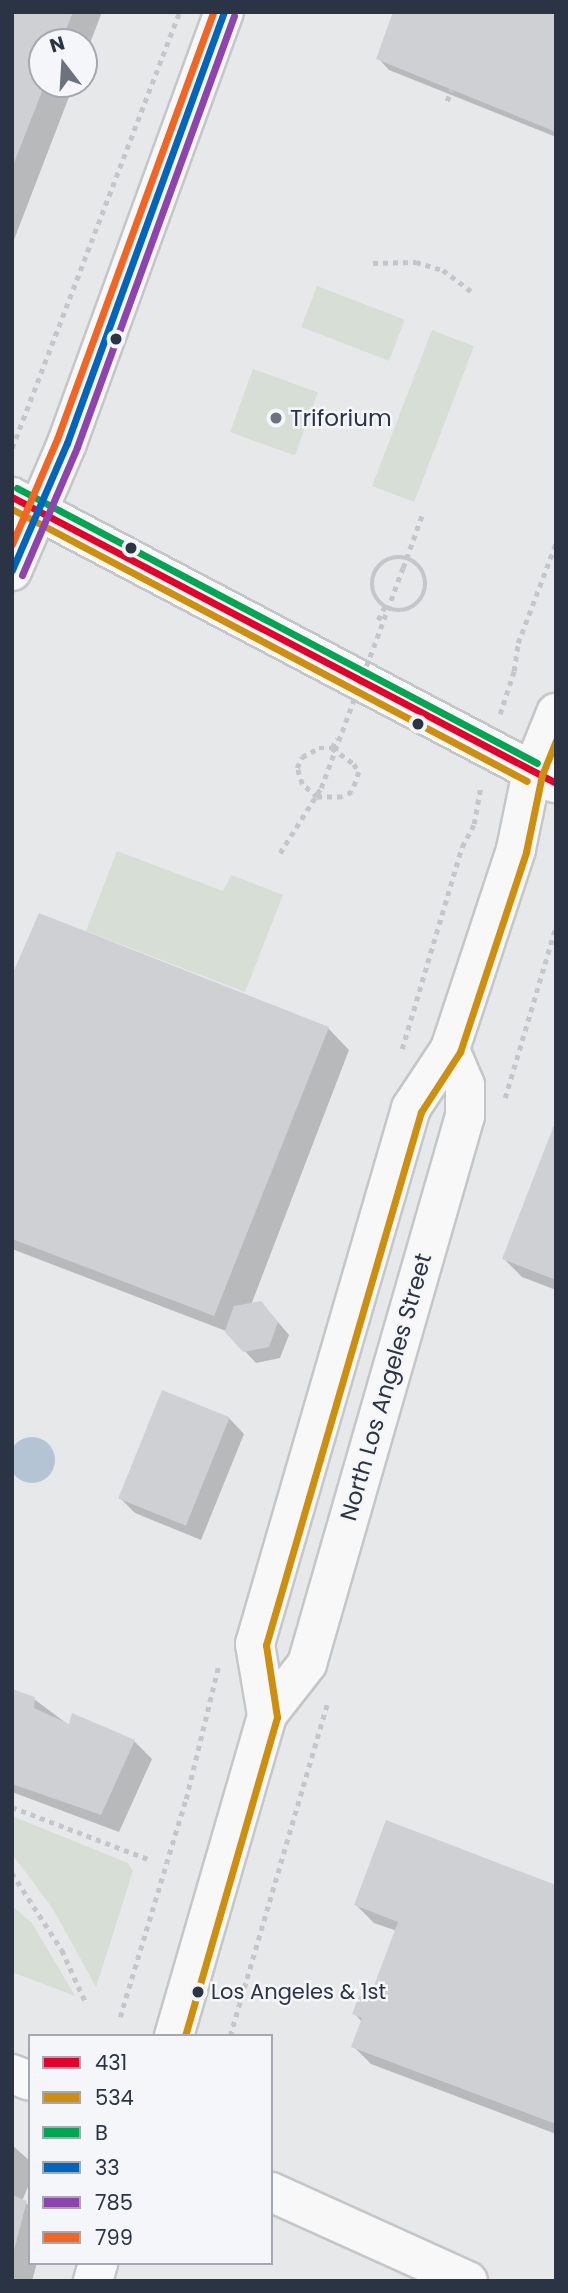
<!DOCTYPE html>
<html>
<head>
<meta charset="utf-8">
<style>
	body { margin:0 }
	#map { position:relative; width:568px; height:2293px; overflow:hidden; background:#e6e8ea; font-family:Poppins,sans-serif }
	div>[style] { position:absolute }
	.green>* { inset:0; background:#d6ded6; transform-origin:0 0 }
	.water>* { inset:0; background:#b4c4d5 }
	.round { border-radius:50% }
	.shadow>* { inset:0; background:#0003 }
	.building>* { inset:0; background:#ced0d3; transform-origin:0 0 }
	.path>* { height:4.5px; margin-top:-2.25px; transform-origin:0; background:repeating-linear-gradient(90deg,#c5c6ca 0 5px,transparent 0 10px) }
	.path>.ring { margin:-2.25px; padding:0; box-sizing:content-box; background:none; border:4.5px solid #c5c6ca; border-radius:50% }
	.roads { filter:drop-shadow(2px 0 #c4c6c8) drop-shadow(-2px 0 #c4c6c8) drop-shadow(0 2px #c4c6c8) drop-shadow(0 -2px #c4c6c8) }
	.secondary>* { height:38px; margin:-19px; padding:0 19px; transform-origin:19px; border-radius:19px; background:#f8f8f8 }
	.primary>* { height:38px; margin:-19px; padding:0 19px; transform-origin:19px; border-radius:19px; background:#f8f8f8 }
	.path-bridge>* { height:4.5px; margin-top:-2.25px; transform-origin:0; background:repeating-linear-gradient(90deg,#c5c6ca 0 5px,transparent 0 10px) }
	.bus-1>* { height:7px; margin:-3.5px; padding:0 3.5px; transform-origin:3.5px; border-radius:3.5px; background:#e4002b }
	.bus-2>* { height:7px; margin:-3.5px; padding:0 3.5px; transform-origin:3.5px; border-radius:3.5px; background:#ce8f0e }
	.bus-3>* { height:7px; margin:-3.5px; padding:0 3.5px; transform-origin:3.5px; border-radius:3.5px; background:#00a651 }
	.bus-4>* { height:7px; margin:-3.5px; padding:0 3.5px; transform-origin:3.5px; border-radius:3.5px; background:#0065bd }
	.bus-5>* { height:7px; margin:-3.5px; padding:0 3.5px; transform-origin:3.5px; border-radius:3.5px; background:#8e44ad }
	.bus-6>* { height:7px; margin:-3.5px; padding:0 3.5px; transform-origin:3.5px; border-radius:3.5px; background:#f26522 }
	.dots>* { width:19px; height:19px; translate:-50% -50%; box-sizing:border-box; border:4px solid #f4f6f9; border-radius:50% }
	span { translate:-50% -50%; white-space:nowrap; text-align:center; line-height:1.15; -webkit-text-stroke:5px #f4f6f9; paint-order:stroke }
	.bus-label { font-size:21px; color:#2b3445 }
	.left { translate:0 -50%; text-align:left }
	.poi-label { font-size:23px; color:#2b3445 }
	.street-label { font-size:23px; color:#2b3445 }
	.frame { position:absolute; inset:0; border:14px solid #2b3445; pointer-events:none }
	.legend { position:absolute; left:28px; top:2034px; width:245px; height:231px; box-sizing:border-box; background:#f4f6f9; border:2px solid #a4a8b1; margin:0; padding:9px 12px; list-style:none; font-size:21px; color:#2b3445 }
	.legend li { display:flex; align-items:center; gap:14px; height:35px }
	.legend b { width:35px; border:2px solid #a4a8b1 }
	.north { position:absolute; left:28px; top:28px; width:70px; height:70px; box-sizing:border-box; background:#f4f6f9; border:2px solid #a4a8b1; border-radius:50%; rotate:343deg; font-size:19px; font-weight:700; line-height:28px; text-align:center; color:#2b3445 }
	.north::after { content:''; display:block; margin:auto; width:24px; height:32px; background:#6c737f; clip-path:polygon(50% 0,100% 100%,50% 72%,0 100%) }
</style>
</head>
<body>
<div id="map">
	<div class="green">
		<i style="left:317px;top:286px;width:94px;height:44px;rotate:21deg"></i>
		<i style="left:432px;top:330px;width:45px;height:167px;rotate:21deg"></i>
		<i style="left:253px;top:369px;width:69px;height:67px;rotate:20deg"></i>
		<i style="clip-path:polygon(117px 851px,223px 891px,231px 875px,283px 895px,245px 992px,86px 931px)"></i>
		<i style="clip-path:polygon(12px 1816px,128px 1863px,133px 1871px,96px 1987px,53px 1909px,12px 1854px)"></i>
		<i style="clip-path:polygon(12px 1906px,32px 1923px,75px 1996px,12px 1972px)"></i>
	</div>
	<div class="water">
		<i class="round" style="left:9px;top:1437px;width:46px;height:46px"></i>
	</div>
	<div class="shadow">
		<i style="clip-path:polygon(12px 12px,102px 12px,84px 59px,84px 42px,42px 42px,42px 84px,74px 84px,12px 245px)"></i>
		<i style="clip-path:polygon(556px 12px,556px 137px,389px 70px,378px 58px)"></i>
		<i style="clip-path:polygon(12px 986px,328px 1028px,349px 1050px,251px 1305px,272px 1315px,289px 1335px,280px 1358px,256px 1363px,226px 1331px,12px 1249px)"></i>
		<i style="clip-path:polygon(556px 1124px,556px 1290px,522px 1277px,504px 1259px)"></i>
		<i style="clip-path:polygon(229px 1418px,244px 1434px,201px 1540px,135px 1513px,120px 1498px)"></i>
		<i style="clip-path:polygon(12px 1690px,34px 1699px,70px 1726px,134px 1741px,152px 1759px,119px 1832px,12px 1792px)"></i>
		<i style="clip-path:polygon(556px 1887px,556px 2134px,371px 2064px,353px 2046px,362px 2022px,354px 2013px,370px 2002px,397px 1931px,374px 1923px,356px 1905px)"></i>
		<i style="clip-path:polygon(12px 2145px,30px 2161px,30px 2182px,22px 2201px,30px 2206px,30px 2263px,37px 2263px,32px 2281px,12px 2281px)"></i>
	</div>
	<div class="building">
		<i style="clip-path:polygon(12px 12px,73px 12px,61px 42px,42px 42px,45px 84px,12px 168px)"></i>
		<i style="clip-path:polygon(393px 12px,556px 12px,556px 132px,376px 59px)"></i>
		<i style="clip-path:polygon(39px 913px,329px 1027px,214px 1316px,12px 1239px,12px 975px)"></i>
		<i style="clip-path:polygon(556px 1120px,556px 1280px,502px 1259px)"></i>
		<i style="clip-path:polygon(261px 1301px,278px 1322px,269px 1347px,243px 1352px,225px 1332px,228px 1322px,234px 1306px)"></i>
		<i style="left:162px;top:1390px;width:73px;height:117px;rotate:22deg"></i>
		<i style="clip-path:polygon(12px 1689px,35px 1697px,34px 1708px,69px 1724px,72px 1713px,135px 1740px,101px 1815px,12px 1784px)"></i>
		<i style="clip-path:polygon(386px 1820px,556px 1885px,556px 2124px,351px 2047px,362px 2018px,352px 2014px,359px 1996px,369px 1999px,398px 1922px,354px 1905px)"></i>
		<i style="clip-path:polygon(12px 2195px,27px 2201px,13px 2254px,12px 2254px)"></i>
	</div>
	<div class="path">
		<i style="left:447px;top:101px;width:12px;rotate:-70deg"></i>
		<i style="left:373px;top:263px;width:43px;rotate:-1.3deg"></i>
		<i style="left:416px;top:262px;width:28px;rotate:17deg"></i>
		<i style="left:443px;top:270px;width:35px;rotate:37deg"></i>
		<i style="left:12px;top:448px;width:467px;rotate:-69deg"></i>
		<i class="ring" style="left:372px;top:557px;width:49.5px;height:49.5px"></i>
		<i style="left:403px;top:568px;width:56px;rotate:-70.3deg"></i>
		<i style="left:378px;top:620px;width:16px;rotate:-63deg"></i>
		<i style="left:500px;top:714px;width:45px;rotate:-72deg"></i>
		<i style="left:514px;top:671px;width:28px;rotate:-82deg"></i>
		<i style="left:518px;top:643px;width:107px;rotate:-69.2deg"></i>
		<i style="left:319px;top:748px;width:13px"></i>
		<i style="left:332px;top:748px;width:27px;rotate:36deg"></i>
		<i style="left:354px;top:764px;width:9px;rotate:58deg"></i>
		<i style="left:359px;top:772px;width:21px;rotate:109deg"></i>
		<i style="left:352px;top:792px;width:11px;rotate:153deg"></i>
		<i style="left:342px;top:797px;width:25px;rotate:180deg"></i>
		<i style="left:317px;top:797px;width:20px;rotate:-139deg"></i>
		<i style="left:302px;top:784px;width:17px;rotate:-107deg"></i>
		<i style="left:297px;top:768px;width:12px;rotate:-66deg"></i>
		<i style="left:302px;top:757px;width:19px;rotate:-28deg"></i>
		<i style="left:332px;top:748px;width:11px;rotate:-63deg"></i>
		<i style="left:280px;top:853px;width:77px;rotate:-57.8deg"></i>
		<i style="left:402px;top:1049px;width:211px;rotate:-73.5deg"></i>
		<i style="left:462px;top:847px;width:26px;rotate:-62deg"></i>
		<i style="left:474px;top:824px;width:39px;rotate:-80deg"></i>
		<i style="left:505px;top:1098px;width:179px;rotate:-73.5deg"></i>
		<i style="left:12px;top:1807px;width:146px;rotate:20.9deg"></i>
		<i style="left:12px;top:1873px;width:92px;rotate:57deg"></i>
		<i style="left:62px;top:1950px;width:58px;rotate:65.6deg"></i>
		<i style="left:120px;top:2017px;width:228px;rotate:-73.2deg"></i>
		<i style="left:186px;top:1799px;width:139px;rotate:-76.3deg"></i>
		<i style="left:230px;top:2036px;width:349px;rotate:-73.7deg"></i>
	</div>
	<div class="roads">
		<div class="secondary">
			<i style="left:12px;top:497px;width:614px;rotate:27.78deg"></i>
			<i style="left:267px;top:1715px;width:72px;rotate:-99.6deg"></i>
			<i style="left:255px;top:1644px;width:558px;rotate:-73.77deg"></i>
			<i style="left:411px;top:1108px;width:71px;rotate:-56.5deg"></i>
			<i style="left:450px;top:1049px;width:211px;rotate:-71.7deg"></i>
			<i style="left:516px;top:849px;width:79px;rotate:-78.3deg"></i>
			<i style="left:532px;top:772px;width:64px;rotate:-67.9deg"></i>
			<i style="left:174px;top:2036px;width:334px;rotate:-73.8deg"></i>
			<i style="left:267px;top:1715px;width:65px;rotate:-51.9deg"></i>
			<i style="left:307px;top:1664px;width:570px;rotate:-73.92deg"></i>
			<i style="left:465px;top:1116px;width:31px;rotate:-90deg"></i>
			<i style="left:465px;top:1085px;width:39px;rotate:-113deg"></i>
			<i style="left:12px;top:2074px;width:19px;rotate:21deg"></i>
			<i style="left:271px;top:2192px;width:216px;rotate:24.3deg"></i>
			<i style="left:93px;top:2281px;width:19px;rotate:-74deg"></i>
		</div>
		<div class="primary">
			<i style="left:12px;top:571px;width:139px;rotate:-66.7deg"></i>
			<i style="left:67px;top:443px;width:459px;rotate:-70deg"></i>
		</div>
	</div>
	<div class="path-bridge">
		<i style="left:321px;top:788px;width:235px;rotate:-69.6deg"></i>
	</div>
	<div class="bus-1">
		<i style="left:12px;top:497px;width:615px;rotate:27.73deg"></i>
	</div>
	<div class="bus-2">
		<i style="left:12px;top:509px;width:582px;rotate:27.84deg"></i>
		<i style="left:185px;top:2036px;width:332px;rotate:-73.9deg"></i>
		<i style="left:277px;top:1717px;width:73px;rotate:-98.7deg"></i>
		<i style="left:266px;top:1645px;width:555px;rotate:-73.79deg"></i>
		<i style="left:421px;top:1112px;width:72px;rotate:-57deg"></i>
		<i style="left:460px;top:1052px;width:211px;rotate:-71.7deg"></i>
		<i style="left:526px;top:852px;width:79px;rotate:-78.3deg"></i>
		<i style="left:542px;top:775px;width:37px;rotate:-68deg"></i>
	</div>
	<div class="bus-3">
		<i style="left:17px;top:488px;width:588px;rotate:27.87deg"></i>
	</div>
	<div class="bus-4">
		<i style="left:12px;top:570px;width:138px;rotate:-66.6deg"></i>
		<i style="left:67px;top:443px;width:459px;rotate:-70deg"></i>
	</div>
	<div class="bus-5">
		<i style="left:22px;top:575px;width:139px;rotate:-66.7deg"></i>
		<i style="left:77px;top:447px;width:459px;rotate:-70deg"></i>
	</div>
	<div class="bus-6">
		<i style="left:12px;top:544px;width:114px;rotate:-66.8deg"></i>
		<i style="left:57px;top:439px;width:455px;rotate:-69.9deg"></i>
	</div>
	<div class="dots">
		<i style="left:116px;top:339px;background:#2b3445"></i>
		<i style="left:276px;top:418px;background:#6c737f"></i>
		<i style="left:131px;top:548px;background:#2b3445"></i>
		<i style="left:418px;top:724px;background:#2b3445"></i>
		<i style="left:198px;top:1992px;background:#2b3445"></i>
	</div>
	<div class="bus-label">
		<span class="left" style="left:211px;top:1992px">Los Angeles &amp; 1st</span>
	</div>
	<div class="poi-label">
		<span class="left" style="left:290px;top:418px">Triforium</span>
	</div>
	<div class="street-label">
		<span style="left:386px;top:1387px;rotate:-74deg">North Los Angeles Street</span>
	</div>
	<div class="frame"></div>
	<ul class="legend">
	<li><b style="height:9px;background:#e4002b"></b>431</li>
	<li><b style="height:9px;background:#ce8f0e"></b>534</li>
	<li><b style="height:9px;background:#00a651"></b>B</li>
	<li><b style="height:9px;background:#0065bd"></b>33</li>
	<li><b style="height:9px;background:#8e44ad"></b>785</li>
	<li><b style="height:9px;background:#f26522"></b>799</li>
	</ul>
	<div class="north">N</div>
</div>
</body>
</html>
